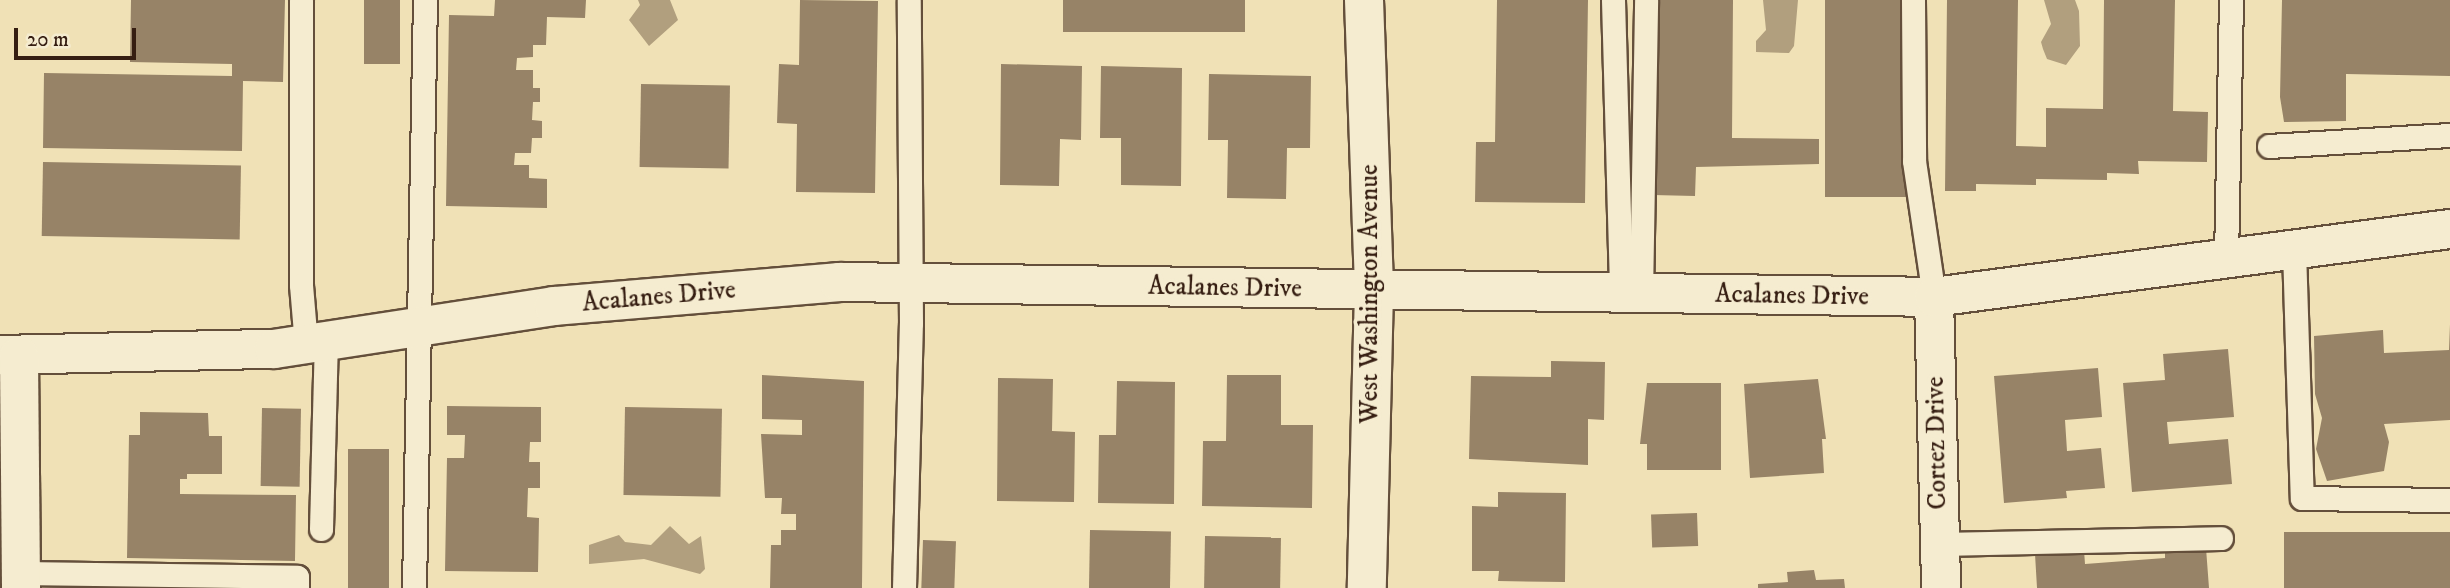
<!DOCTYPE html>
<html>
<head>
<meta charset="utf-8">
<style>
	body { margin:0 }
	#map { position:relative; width:2450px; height:588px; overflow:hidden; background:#f0e1b6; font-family:"IM FELL DW Pica",serif }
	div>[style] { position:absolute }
	.water>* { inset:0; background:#b19f7e }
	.building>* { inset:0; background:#978367; transform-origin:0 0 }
	.roads { filter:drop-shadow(2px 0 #644f3b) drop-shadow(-2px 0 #644f3b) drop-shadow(0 2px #644f3b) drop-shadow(0 -2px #644f3b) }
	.lane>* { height:23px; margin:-11.5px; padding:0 11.5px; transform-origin:11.5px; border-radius:11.5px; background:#f5ecd0 }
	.street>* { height:38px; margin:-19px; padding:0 19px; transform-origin:19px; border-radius:19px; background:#f5ecd0 }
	span { translate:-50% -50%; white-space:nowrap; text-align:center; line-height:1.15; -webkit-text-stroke:7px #f5ecd0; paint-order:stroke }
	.street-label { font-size:26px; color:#361e12 }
	.scale { position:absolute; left:14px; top:28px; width:122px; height:32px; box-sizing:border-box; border:4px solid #361e12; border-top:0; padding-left:9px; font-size:21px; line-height:24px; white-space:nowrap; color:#361e12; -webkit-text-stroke:5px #f5ecd0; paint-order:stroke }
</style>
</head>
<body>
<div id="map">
	<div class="water">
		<i style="clip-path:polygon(638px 0,670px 0,678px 20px,649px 46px,629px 20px,640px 5px)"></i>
		<i style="clip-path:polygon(1763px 0,1798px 0,1794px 46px,1789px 53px,1756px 52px,1756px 41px,1766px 30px)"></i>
		<i style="clip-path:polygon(2044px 0,2075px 0,2079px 11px,2080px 46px,2066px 65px,2047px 59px,2043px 49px,2041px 42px,2051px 24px)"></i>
		<i style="clip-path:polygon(670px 526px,689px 544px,701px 536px,705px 569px,700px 574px,644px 559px,589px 564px,589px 545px,619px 535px,625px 542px,651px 545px)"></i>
	</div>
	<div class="building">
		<i style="clip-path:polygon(131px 0,285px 0,283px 82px,243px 81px,242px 151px,43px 148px,44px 73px,232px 76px,232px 64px,130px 62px)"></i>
		<i style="left:364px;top:0;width:36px;height:64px"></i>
		<i style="clip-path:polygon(495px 0,586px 0,585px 18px,547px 17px,546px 45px,533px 45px,533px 57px,517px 58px,516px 70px,533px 70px,533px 88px,540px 88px,540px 102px,533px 102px,532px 120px,542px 121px,542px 138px,532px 138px,531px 153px,515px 153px,514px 165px,529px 165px,529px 178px,547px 179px,547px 208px,446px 206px,449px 15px,494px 16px)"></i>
		<i style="clip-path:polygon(800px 0,878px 1px,875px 193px,796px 192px,797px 124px,777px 123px,779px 64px,799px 65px)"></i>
		<i style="left:1063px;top:0;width:182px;height:32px"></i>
		<i style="clip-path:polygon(1497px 0,1588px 0,1585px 203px,1475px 202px,1476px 142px,1495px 142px)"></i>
		<i style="clip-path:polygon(1656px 0,1733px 0,1732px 138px,1819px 139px,1819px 164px,1696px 167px,1695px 196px,1653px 195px)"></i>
		<i style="left:1825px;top:0;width:81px;height:197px"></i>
		<i style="clip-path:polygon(1947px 0,2018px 0,2016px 146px,2046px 147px,2046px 108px,2103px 109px,2104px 0,2175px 0,2173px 111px,2208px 112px,2207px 162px,2138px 161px,2139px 174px,2107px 173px,2107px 180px,2036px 179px,2036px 185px,1976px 184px,1976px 191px,1945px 191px)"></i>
		<i style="clip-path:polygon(2282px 0,2450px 0,2450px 76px,2346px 74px,2346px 121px,2284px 122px,2280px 97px)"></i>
		<i style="clip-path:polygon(1001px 64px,1082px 66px,1081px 140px,1060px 139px,1059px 186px,1000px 185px)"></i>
		<i style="clip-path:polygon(1101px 66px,1182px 68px,1181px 186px,1121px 185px,1121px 138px,1100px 138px)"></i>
		<i style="clip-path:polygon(1209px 74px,1311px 76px,1310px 148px,1287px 148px,1286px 199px,1227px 198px,1228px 140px,1208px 140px)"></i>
		<i style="left:641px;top:84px;width:89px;height:83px;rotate:1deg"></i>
		<i style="left:43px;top:162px;width:198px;height:74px;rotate:1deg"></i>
		<i style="clip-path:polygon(2450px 324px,2450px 420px,2384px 424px,2389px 442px,2384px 471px,2327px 481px,2316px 449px,2322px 418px,2315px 394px,2314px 336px,2383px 330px,2384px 353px,2449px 350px)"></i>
		<i style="clip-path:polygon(2228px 349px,2234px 417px,2167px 422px,2169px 444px,2228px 439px,2232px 484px,2132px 492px,2123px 383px,2165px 380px,2163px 354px)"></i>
		<i style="clip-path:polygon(1551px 361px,1605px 362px,1604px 420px,1588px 419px,1588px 465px,1469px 459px,1471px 376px,1551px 377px)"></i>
		<i style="clip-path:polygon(2098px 368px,2102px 417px,2065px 420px,2067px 451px,2101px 448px,2105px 488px,2066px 491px,2067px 498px,2004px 503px,1994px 376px)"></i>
		<i style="clip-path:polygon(762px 375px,864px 381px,862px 588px,770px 588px,771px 545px,781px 545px,781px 530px,796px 530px,796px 514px,781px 514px,782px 498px,765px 498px,761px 434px,802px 435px,802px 420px,762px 419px)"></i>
		<i style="clip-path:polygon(1227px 375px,1281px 375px,1281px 425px,1313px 425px,1312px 508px,1202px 506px,1203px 441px,1226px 441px)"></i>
		<i style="clip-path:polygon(998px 378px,1053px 379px,1052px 431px,1075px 432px,1074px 502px,997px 501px)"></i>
		<i style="clip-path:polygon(1818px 379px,1826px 439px,1822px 439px,1824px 473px,1750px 478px,1744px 384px)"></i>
		<i style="clip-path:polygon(1117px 381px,1175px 382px,1174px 504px,1098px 503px,1099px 435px,1116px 435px)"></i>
		<i style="clip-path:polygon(1647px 383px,1721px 383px,1721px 470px,1647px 470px,1647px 444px,1640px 444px)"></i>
		<i style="clip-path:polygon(447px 406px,541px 407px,541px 442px,530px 442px,529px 462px,540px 462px,540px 488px,528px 488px,527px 517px,539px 518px,538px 572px,445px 571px,447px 458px,464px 458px,465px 435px,447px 435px)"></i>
		<i style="left:625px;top:407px;width:97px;height:88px;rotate:1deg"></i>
		<i style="left:262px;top:408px;width:39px;height:78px;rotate:1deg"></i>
		<i style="clip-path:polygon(140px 412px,208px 413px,209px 436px,222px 436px,222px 474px,187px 474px,187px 479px,180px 479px,180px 494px,296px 495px,295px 561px,127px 558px,129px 435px,140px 435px)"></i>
		<i style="left:348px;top:449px;width:41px;height:139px"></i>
		<i style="clip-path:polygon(1498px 492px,1566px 493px,1565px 582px,1498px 581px,1499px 571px,1472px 571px,1472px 506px,1498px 507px)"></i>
		<i style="left:1697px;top:513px;width:33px;height:46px;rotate:88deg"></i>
		<i style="left:1090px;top:530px;width:81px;height:58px;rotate:1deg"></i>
		<i style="left:2284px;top:532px;width:166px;height:56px"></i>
		<i style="left:1205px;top:536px;width:76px;height:52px;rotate:1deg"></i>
		<i style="left:923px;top:540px;width:33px;height:48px;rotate:2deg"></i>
		<i style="clip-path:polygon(2206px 548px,2209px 588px,2037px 588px,2035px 554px,2084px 550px,2085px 564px,2165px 558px,2165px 551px)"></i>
		<i style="clip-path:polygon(1814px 570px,1816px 580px,1844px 579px,1845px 588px,1758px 588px,1758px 584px,1788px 582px,1787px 572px)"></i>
		<i style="clip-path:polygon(108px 584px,181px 586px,181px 588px,108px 588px)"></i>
	</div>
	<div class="roads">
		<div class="lane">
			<i style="left:301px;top:0;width:285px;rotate:90deg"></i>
			<i style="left:301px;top:285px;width:59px;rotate:85.2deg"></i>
			<i style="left:1613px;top:0;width:294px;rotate:88.4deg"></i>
			<i style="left:1913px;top:0;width:161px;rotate:89.6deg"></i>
			<i style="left:1914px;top:161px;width:137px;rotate:81.6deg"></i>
			<i style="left:2269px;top:146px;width:181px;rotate:-3.5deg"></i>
			<i style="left:2294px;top:250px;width:248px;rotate:88.2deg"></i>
			<i style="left:2302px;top:498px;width:148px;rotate:0.8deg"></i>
			<i style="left:2226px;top:259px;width:259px;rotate:-88.9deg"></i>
			<i style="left:1641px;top:294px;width:294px;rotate:-89deg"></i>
			<i style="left:321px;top:529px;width:188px;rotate:-88.5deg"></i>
			<i style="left:1940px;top:544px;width:281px;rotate:-1.2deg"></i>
			<i style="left:21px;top:573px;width:276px;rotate:0.8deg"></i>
			<i style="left:297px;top:577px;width:11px;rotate:90deg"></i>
			<i style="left:414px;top:588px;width:588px;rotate:-88.93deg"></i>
			<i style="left:904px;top:588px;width:265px;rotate:-88.5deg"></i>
			<i style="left:911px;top:323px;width:323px;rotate:-90.4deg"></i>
		</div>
		<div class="street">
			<i style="left:1364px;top:0;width:291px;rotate:88deg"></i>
			<i style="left:1374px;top:291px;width:297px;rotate:91.4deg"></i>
			<i style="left:1934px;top:297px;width:291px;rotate:88.6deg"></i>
			<i style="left:0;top:355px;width:274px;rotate:-1.3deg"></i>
			<i style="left:274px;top:349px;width:283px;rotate:-8.7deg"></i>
			<i style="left:554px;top:306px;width:286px;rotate:-4.8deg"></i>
			<i style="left:839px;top:282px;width:1095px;rotate:0.78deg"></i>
			<i style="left:1934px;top:297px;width:520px;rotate:-7.51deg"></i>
			<i style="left:19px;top:356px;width:232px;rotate:89.5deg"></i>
		</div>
	</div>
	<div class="street-label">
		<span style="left:1225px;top:288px;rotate:1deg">Acalanes Drive</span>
		<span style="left:1370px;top:294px;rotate:-90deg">West Washington Avenue</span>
		<span style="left:1792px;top:296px;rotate:1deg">Acalanes Drive</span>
		<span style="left:659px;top:297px;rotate:-5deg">Acalanes Drive</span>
		<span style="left:1937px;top:443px;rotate:-91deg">Cortez Drive</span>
	</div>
	<div class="scale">20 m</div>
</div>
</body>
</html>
